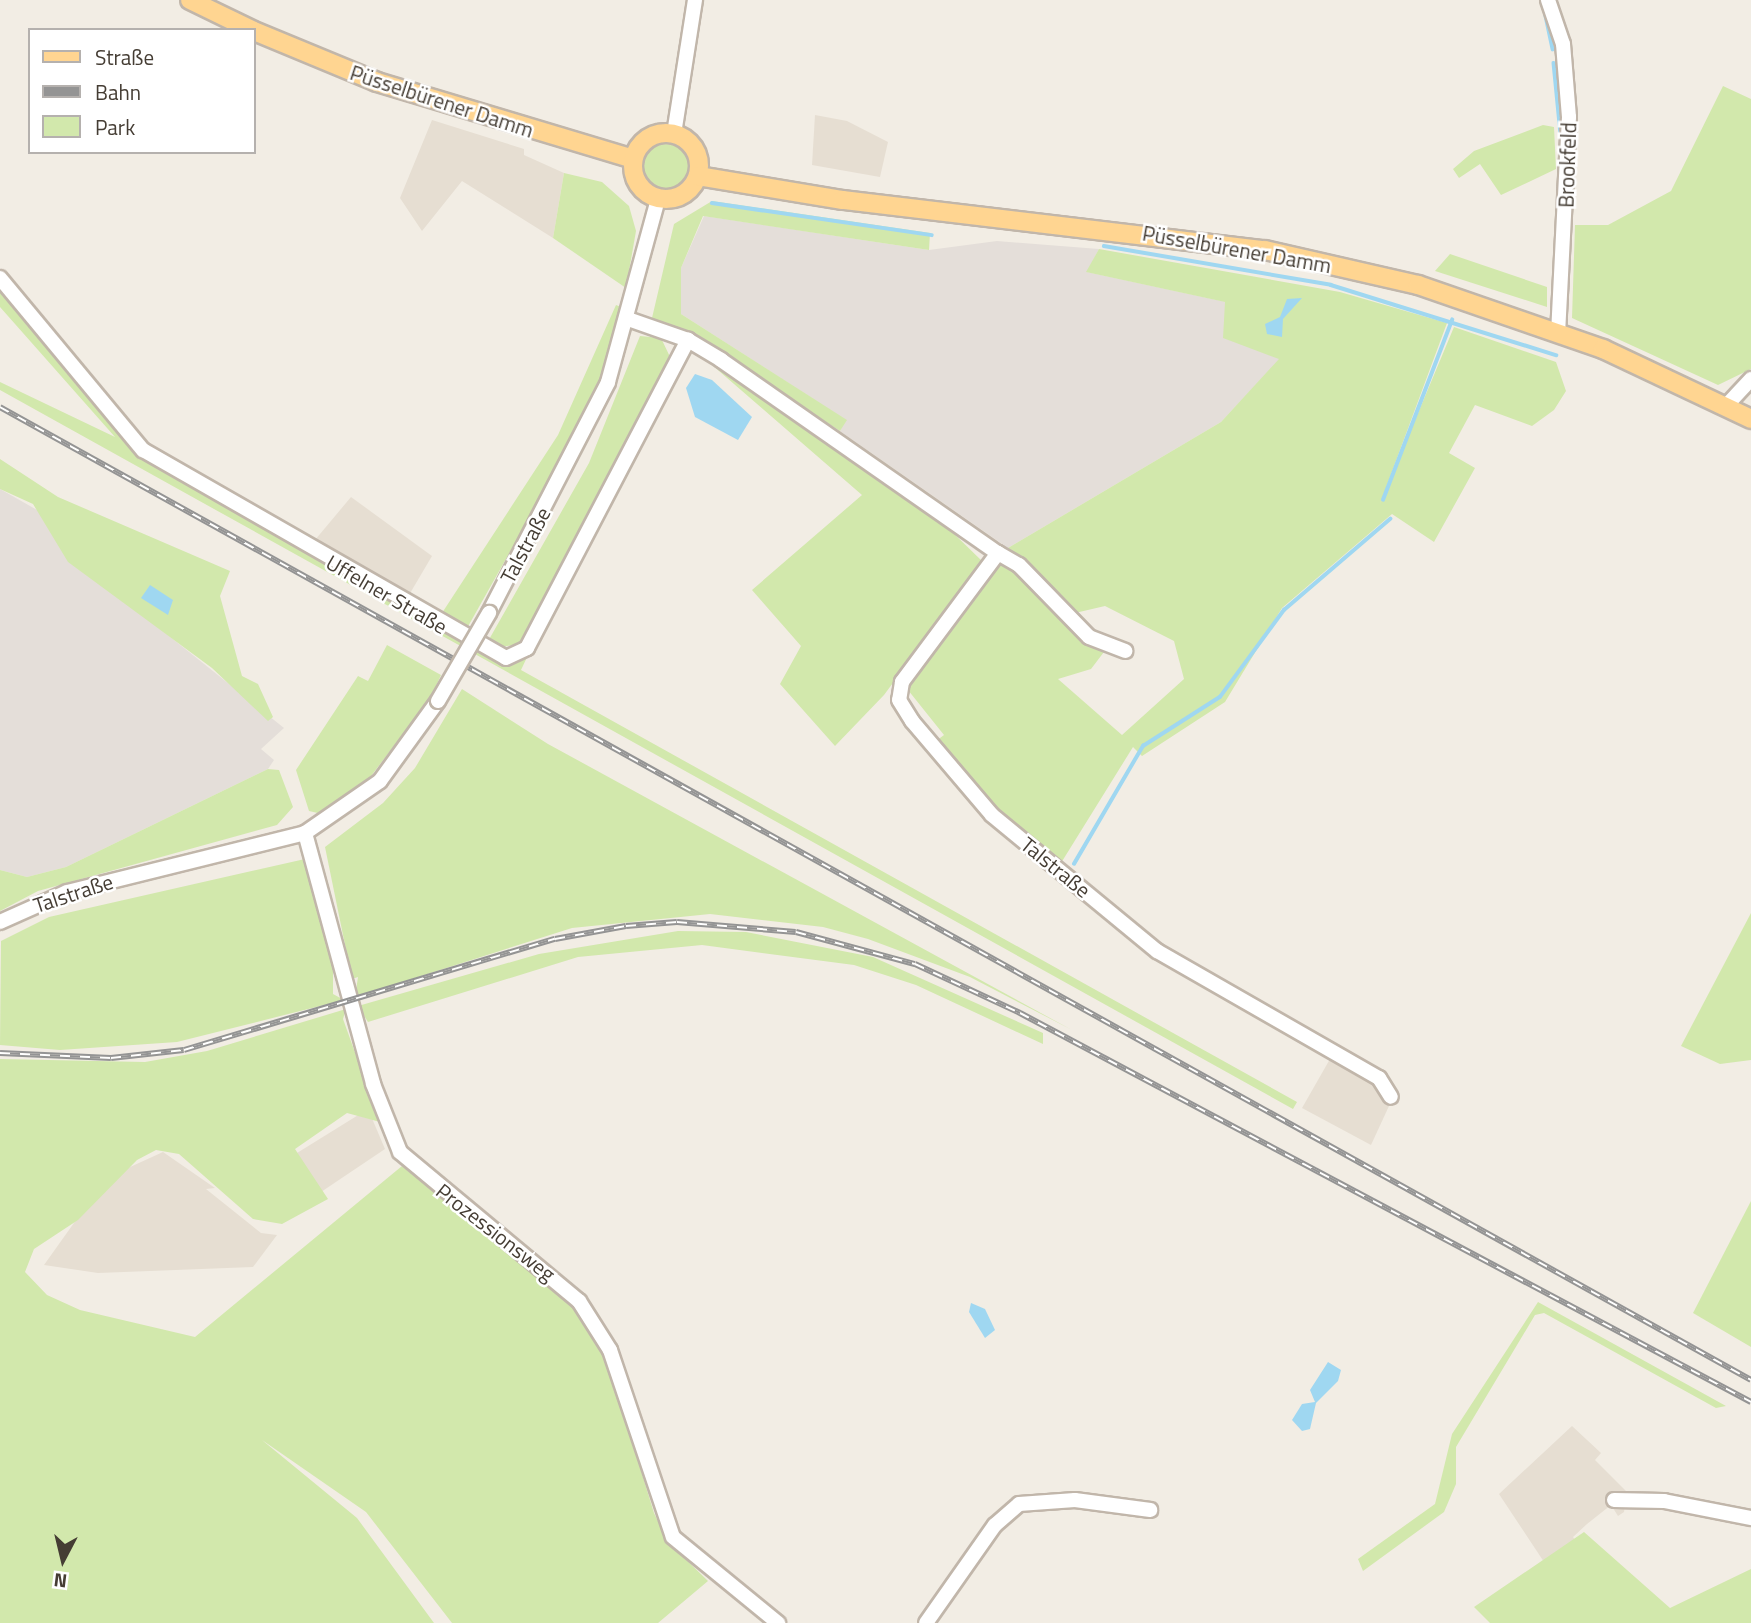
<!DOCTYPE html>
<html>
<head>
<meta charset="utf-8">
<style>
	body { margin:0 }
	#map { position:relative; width:1751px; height:1623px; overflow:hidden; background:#f2ede4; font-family:"Titillium Web",sans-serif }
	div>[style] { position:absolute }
	.residential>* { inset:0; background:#e6ded2 }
	.industrial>* { inset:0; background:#e4ded9 }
	.green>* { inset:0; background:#d2e8ac }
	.round { border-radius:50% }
	.water>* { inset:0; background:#9fd7f1 }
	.stream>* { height:3.5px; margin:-1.75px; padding:0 1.75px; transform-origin:1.75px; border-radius:1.75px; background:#9fd7f1 }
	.roads { filter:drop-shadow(2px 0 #c1b6aa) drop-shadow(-2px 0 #c1b6aa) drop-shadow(0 2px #c1b6aa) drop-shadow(0 -2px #c1b6aa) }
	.minor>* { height:14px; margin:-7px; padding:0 7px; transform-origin:7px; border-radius:7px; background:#fff }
	.major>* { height:18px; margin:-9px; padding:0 9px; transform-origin:9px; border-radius:9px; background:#ffd591 }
	.major>.ring { margin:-9px; padding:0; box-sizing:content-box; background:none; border:18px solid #ffd591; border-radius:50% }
	.rail>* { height:6px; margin-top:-3px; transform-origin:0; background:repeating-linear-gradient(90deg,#fff 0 10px,#949494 0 20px); box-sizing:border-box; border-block:2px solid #949494 }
	.bridges { filter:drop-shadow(2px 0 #c1b6aa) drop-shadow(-2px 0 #c1b6aa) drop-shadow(0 2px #c1b6aa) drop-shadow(0 -2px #c1b6aa) }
	.minor-bridge>* { height:14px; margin:-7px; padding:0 7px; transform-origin:7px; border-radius:7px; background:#fff }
	span { translate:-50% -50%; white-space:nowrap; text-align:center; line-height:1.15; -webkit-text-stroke:5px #fff; paint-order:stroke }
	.street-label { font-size:21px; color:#453d34 }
	.legend { position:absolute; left:28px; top:28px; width:228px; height:126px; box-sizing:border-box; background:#fff; border:2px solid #b5b1ae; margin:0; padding:9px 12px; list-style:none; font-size:21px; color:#453d34 }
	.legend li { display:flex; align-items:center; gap:14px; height:35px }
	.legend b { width:35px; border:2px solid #b5b1ae }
	.north { position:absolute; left:28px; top:1525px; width:70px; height:70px; -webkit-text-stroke:5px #fff; paint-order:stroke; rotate:187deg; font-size:19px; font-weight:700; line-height:28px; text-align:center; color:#453d34 }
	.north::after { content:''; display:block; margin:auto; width:24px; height:32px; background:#453d34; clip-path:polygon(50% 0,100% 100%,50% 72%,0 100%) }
</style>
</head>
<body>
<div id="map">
	<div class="residential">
		<i style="clip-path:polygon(815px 115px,847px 121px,888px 142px,880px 177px,812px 165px)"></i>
		<i style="clip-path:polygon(432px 120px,524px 149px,524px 155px,564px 173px,553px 238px,462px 181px,422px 231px,400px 198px)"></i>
		<i style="clip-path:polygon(351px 497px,432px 556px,409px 595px,315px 540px)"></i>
		<i style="clip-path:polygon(1330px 1059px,1383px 1085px,1389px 1106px,1371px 1145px,1302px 1108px)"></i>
		<i style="clip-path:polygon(368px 1109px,385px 1149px,321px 1192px,297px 1153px)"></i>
		<i style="clip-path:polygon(163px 1152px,215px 1188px,206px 1189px,261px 1233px,277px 1235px,253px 1267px,98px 1273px,44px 1265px,106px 1178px)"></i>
		<i style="clip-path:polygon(1572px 1426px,1601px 1453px,1595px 1460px,1627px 1492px,1624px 1512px,1618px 1516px,1611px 1505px,1587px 1524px,1573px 1537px,1579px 1545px,1550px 1571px,1499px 1494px)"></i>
	</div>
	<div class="industrial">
		<i style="clip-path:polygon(704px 216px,929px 250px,997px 241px,1099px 249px,1087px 272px,1226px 302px,1280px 359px,1221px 422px,1008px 548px,840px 431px,846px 420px,681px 314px,681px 268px)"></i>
		<i style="clip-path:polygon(0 489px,53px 519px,109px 588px,284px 728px,261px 749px,274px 760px,268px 769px,66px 867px,27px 877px,0 870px)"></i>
	</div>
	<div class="green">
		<i style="clip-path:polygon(1723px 86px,1751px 99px,1751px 369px,1718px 385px,1572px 318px,1575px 225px,1608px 225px,1671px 191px)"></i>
		<i style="clip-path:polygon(1543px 125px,1554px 127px,1556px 169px,1501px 195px,1480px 164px,1459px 178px,1453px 169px,1474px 151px)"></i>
		<i class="round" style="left:643px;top:144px;width:46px;height:46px"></i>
		<i style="clip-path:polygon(564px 173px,602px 182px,629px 206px,636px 231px,626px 288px,553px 238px)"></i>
		<i style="clip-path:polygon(712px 201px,930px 233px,929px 250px,703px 216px,681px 268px,681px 314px,847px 420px,840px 431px,695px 337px,652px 318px,674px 224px)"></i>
		<i style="clip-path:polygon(1099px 249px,1340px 292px,1447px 323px,1380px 504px,1454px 327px,1556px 362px,1566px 391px,1554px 410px,1532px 426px,1475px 405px,1449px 453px,1475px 468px,1434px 542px,1392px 514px,1282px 608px,1225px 702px,1142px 756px,1133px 747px,1061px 863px,998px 813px,936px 741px,944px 735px,904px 685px,999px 561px,1107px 648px,1091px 669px,1058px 679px,1122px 735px,1184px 679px,1174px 641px,1105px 606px,1075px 613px,1008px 548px,1221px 422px,1279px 359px,1223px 338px,1225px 302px,1086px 272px)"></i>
		<i style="clip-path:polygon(1450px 254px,1547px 287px,1547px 307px,1435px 271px)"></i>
		<i style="clip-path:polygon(0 283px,169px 473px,495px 658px,518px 662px,529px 653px,521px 670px,1297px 1102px,1293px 1109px,0 390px,0 382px,115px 437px,0 307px)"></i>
		<i style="clip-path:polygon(616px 305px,624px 308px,614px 347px,583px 422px,466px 630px,442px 613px,558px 435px)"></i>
		<i style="clip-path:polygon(640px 336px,661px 338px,672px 361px,525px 643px,496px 648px,487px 643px,589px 463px)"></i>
		<i style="clip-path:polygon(704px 358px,946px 526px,983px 562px,884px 695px,835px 746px,780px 684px,801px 646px,752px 590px,862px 495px)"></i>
		<i style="clip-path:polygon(0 459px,58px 497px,230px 571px,220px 596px,242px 676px,258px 684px,273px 717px,268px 721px,212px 668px,68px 562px,33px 504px,0 489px)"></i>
		<i style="clip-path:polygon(387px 645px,441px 675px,431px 697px,365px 784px,322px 814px,309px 811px,296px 770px,358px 676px,368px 681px)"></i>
		<i style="clip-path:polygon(462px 689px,548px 744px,1072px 1030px,970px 977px,868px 939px,823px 927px,710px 914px,572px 928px,355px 997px,358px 977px,352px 979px,325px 847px,383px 803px,415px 768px)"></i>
		<i style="clip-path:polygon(268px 769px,279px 770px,293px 807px,277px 825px,38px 891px,0 911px,0 870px,27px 877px,66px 867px)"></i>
		<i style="clip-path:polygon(305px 859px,333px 964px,333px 994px,344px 1000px,177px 1042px,60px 1050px,0 1045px,1px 941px,49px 917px)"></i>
		<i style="clip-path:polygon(1751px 913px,1751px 1060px,1720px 1064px,1681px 1046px)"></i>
		<i style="clip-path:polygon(678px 931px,746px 932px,873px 957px,1043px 1033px,1043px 1044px,916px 985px,854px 965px,702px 945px,578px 957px,368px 1022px,358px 1006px,539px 954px)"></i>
		<i style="clip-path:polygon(346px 1009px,343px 1019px,380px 1122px,347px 1113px,295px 1149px,328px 1199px,282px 1224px,253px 1219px,179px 1154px,156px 1150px,137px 1160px,78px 1220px,34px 1249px,25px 1272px,47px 1295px,80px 1310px,195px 1337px,402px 1166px,574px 1304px,605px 1353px,654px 1513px,668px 1542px,708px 1581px,658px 1623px,452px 1623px,366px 1512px,262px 1440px,357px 1518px,434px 1623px,0 1623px,0 1059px,145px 1062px,207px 1051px)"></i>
		<i style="clip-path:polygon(1751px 1201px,1751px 1347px,1693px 1313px)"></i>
		<i style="clip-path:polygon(1538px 1302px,1726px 1406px,1716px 1408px,1544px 1313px,1535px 1315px,1456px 1447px,1456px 1484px,1444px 1512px,1363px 1571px,1358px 1559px,1435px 1504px,1452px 1434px)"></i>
		<i style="clip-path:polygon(1584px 1532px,1670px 1608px,1751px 1569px,1751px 1623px,1490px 1623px,1474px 1607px)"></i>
	</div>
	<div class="water">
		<i style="clip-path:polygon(1302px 298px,1283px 319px,1282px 337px,1267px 334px,1265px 324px,1280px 317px,1287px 299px)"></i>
		<i style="clip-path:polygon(695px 374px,712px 380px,752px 417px,738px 440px,695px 417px,686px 388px)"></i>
		<i style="clip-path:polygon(150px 585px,173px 600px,168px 615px,141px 598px)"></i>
		<i style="clip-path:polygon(971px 1303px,985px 1309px,995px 1330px,985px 1338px,969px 1312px)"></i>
		<i style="clip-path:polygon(1328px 1362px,1341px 1370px,1338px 1381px,1316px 1403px,1310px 1429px,1302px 1431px,1292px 1420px,1302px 1404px,1315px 1402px,1310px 1390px)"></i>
	</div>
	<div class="stream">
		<i style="left:1546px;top:16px;width:34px;rotate:78deg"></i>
		<i style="left:1554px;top:63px;width:72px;rotate:84.4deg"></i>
		<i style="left:712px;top:203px;width:222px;rotate:8.3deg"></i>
		<i style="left:1104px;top:246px;width:230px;rotate:9.7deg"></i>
		<i style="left:1331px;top:285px;width:236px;rotate:17.3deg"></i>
		<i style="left:1383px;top:500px;width:193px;rotate:-69deg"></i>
		<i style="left:1074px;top:864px;width:137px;rotate:-59.7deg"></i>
		<i style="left:1143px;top:746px;width:91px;rotate:-32.5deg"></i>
		<i style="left:1220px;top:697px;width:108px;rotate:-53.7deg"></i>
		<i style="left:1284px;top:610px;width:140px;rotate:-40.6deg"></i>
		<i style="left:1167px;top:964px;width:164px;rotate:30deg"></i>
	</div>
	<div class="roads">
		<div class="minor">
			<i style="left:1548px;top:0;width:46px;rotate:71.2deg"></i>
			<i style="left:1563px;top:44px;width:73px;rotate:85.3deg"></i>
			<i style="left:1569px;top:117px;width:215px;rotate:92.9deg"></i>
			<i style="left:674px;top:134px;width:136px;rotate:-81.1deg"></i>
			<i style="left:0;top:278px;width:224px;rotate:50.3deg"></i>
			<i style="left:143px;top:450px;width:418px;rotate:29.8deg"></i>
			<i style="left:506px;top:658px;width:23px;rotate:-25deg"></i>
			<i style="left:527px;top:648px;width:348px;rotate:-62.4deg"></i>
			<i style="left:628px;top:319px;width:64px;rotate:19.3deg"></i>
			<i style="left:688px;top:340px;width:39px;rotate:31deg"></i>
			<i style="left:721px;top:360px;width:338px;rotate:34.9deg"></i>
			<i style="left:998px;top:553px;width:161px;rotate:126.7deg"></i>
			<i style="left:902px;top:682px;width:18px;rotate:99deg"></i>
			<i style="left:899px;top:700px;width:25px;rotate:58deg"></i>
			<i style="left:912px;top:721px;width:123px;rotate:49.6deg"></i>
			<i style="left:992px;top:815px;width:214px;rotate:39.5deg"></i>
			<i style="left:1157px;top:951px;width:256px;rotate:29.8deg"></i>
			<i style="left:1379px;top:1078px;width:22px;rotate:58deg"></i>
			<i style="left:1726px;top:406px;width:37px;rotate:-47deg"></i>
			<i style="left:998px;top:553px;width:24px;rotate:30deg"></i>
			<i style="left:1019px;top:565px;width:100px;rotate:45.8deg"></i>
			<i style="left:1089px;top:637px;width:39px;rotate:21deg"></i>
			<i style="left:489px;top:613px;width:260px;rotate:-62.7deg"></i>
			<i style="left:608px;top:382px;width:190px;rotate:-74.7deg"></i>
			<i style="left:305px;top:833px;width:260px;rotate:74.8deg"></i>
			<i style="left:373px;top:1084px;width:73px;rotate:68.3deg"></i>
			<i style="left:400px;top:1152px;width:233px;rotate:39.8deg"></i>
			<i style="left:579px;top:1301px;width:58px;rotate:57.7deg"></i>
			<i style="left:610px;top:1350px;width:197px;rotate:71.4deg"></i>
			<i style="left:673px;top:1537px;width:136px;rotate:39.3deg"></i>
			<i style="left:0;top:922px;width:73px;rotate:-24.1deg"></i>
			<i style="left:67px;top:892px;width:245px;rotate:-13.9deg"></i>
			<i style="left:305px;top:833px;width:91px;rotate:-34.7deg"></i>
			<i style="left:380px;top:781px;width:99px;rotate:-54.1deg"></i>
			<i style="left:1614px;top:1500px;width:50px;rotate:1.1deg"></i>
			<i style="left:1664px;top:1501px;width:89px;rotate:11.1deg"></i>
			<i style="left:926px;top:1623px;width:120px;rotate:-54.9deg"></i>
			<i style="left:995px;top:1525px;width:32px;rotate:-41deg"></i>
			<i style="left:1019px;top:1504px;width:56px;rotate:-4.1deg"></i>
			<i style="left:1075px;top:1500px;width:76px;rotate:7.6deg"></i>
		</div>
		<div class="major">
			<i style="left:190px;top:0;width:69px;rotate:25.8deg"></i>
			<i style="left:254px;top:31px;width:133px;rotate:22.5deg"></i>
			<i style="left:377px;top:82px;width:267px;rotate:16.7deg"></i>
			<i class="ring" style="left:633px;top:133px;width:48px;height:48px"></i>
			<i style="left:698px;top:176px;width:147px;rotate:9.4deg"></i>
			<i style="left:843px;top:200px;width:425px;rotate:6.8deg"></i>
			<i style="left:1265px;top:250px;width:157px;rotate:12.9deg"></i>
			<i style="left:1418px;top:285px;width:196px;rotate:19.1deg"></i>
			<i style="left:1603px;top:349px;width:164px;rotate:25.3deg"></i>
		</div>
	</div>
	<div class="rail">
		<i style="left:0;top:407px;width:2003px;rotate:29.06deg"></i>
		<i style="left:0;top:1053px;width:111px;rotate:2.6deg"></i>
		<i style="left:111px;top:1058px;width:73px;rotate:-6.3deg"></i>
		<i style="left:184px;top:1050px;width:387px;rotate:-16.7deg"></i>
		<i style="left:555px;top:939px;width:72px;rotate:-10.4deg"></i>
		<i style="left:626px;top:926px;width:51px;rotate:-4.5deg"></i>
		<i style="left:677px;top:922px;width:119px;rotate:4.8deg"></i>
		<i style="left:796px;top:932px;width:123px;rotate:15.1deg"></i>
		<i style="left:915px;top:964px;width:116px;rotate:25deg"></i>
		<i style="left:1020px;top:1013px;width:828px;rotate:28.02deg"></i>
	</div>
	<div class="bridges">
		<div class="minor-bridge">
			<i style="left:438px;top:701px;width:102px;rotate:-59.9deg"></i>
		</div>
	</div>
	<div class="street-label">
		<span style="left:442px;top:101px;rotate:18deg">Püsselbürener Damm</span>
		<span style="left:1567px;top:165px;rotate:-88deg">Brookfeld</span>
		<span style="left:1237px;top:249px;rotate:10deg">Püsselbürener Damm</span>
		<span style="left:525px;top:545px;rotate:-62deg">Talstraße</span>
		<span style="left:387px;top:594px;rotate:30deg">Uffelner Straße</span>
		<span style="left:1056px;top:867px;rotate:39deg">Talstraße</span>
		<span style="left:73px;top:893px;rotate:-18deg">Talstraße</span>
		<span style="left:496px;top:1232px;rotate:38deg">Prozessionsweg</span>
	</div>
	<ul class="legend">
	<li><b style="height:9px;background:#ffd591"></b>Straße</li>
	<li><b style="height:9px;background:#949494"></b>Bahn</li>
	<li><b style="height:19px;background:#d2e8ac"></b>Park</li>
	</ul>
	<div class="north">N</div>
</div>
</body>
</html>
